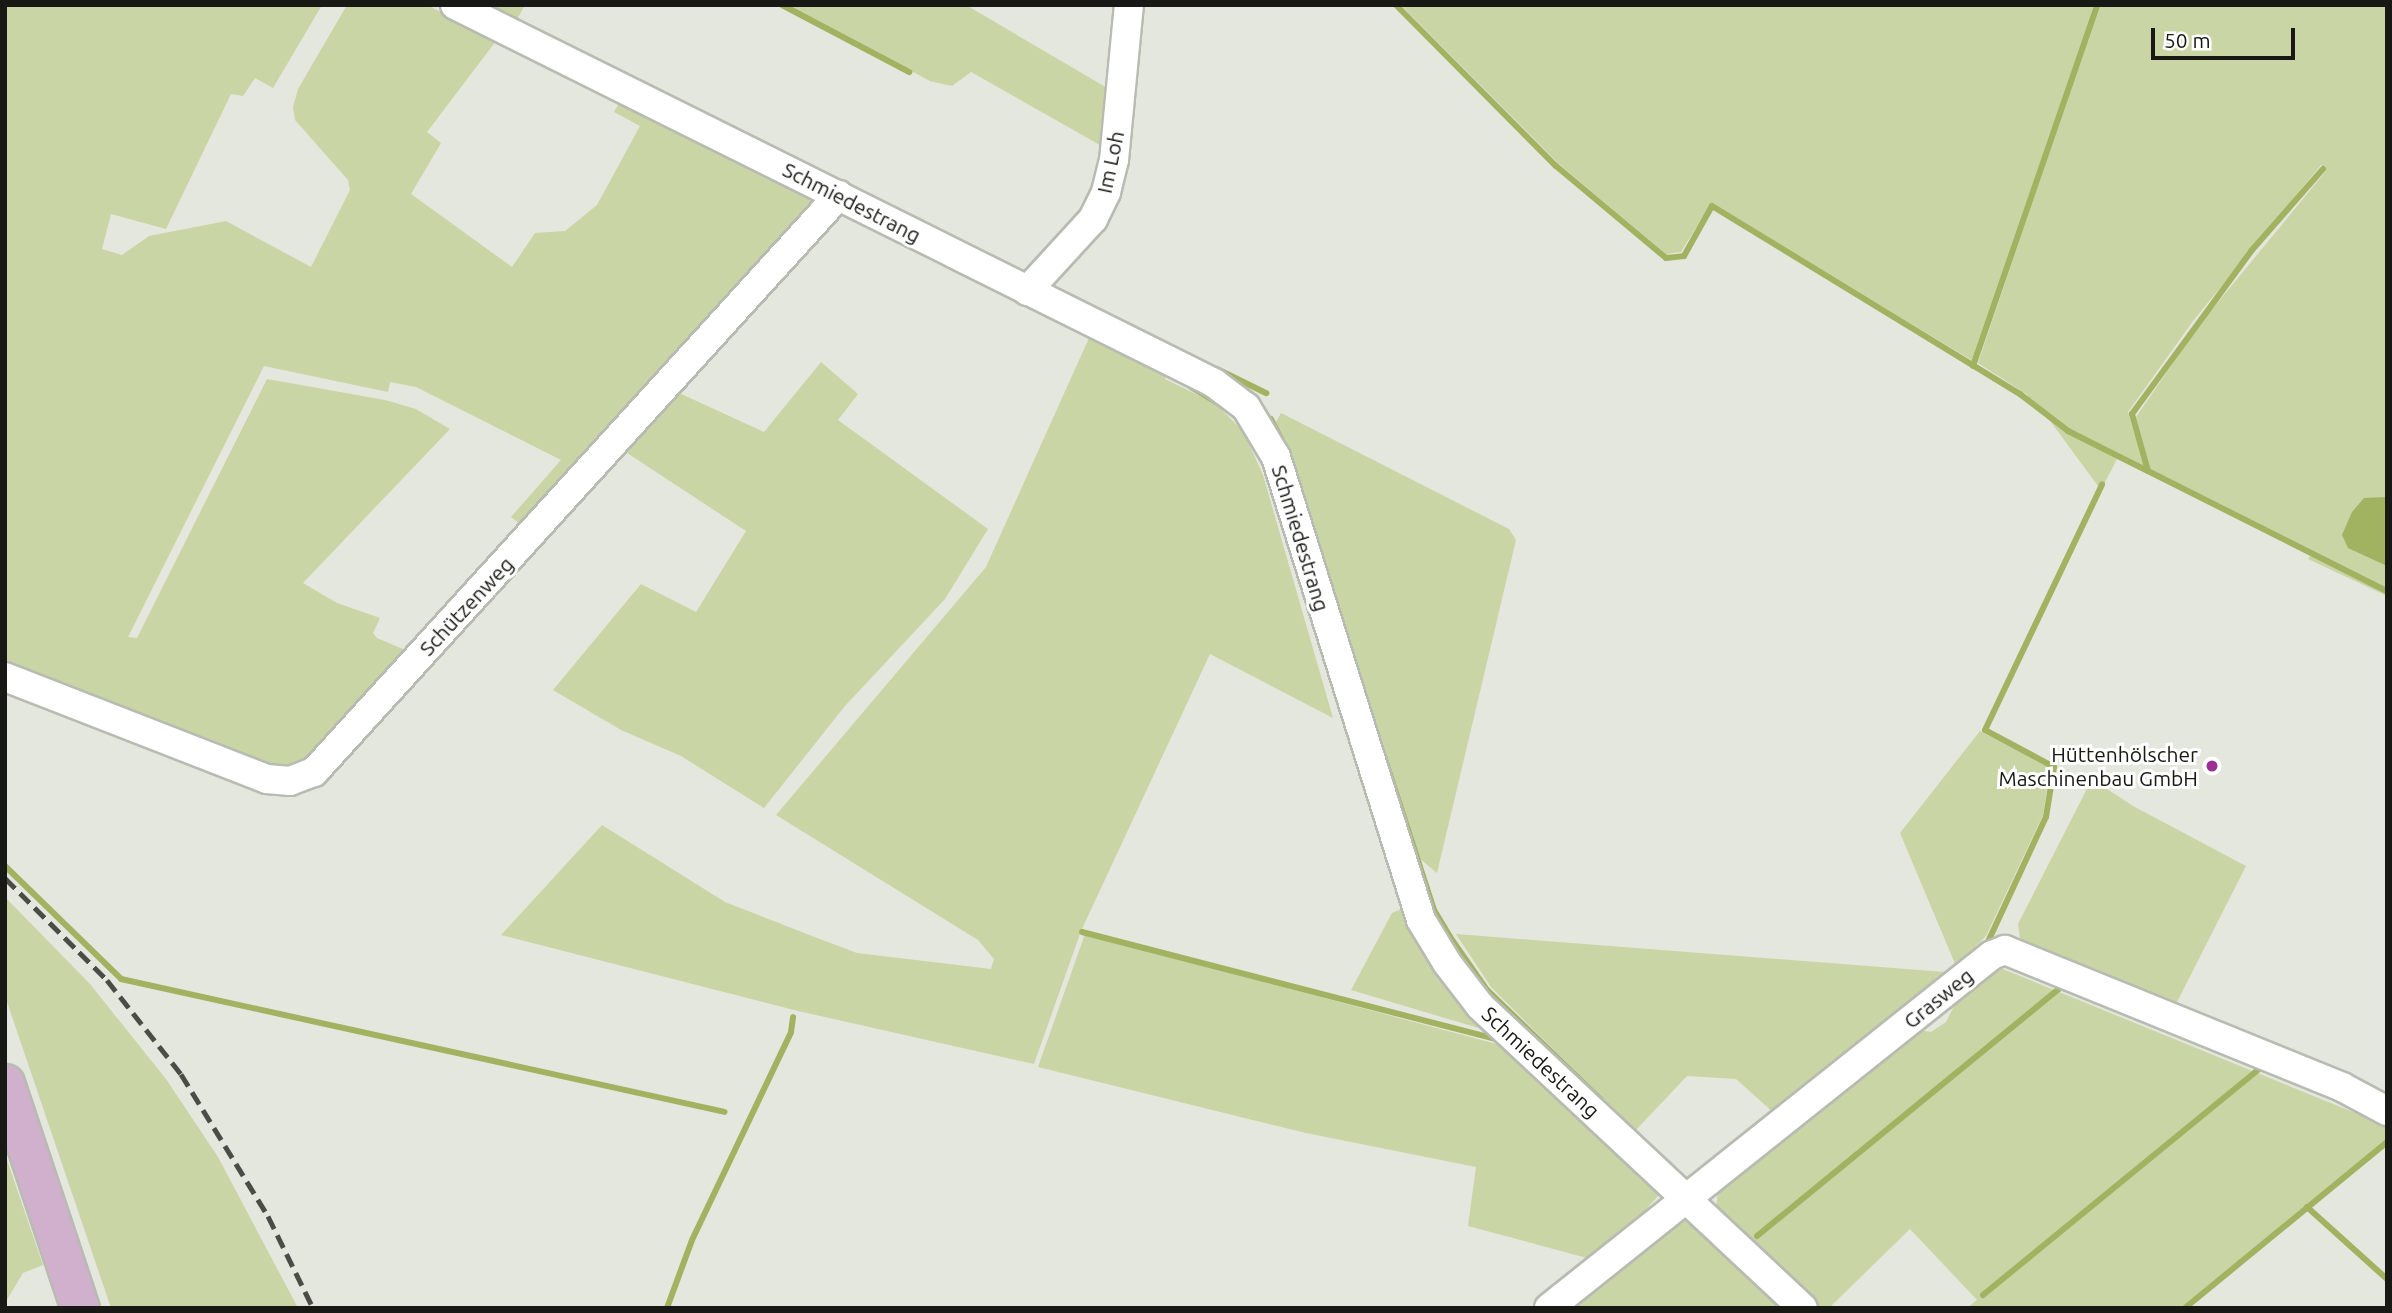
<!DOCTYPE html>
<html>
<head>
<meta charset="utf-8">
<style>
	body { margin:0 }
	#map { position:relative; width:2392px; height:1313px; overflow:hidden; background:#e4e7dd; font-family:Ubuntu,sans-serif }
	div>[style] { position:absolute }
	.green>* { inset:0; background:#c9d5a4 }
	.water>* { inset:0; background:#a1b260 }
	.stream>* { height:6px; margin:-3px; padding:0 3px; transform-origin:3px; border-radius:3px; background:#a1b260 }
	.roads { filter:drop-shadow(2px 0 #b8bbb1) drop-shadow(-2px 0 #b8bbb1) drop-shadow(0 2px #b8bbb1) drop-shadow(0 -2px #b8bbb1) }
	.minor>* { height:28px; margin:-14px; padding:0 14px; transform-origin:14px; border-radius:14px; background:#fff }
	.major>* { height:37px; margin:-18.5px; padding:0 18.5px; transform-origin:18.5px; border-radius:18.5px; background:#d1b0cd }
	.rail>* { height:5px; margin-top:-2.5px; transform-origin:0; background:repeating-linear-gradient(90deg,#4b4c47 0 14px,transparent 0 21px) }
	.dots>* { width:19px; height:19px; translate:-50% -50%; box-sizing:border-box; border:4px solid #fff; border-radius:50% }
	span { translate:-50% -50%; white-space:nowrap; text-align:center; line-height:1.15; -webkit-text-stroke:6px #fff; paint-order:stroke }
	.street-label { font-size:21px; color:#181915 }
	.poi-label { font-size:21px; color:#181915 }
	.right { translate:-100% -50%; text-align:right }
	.frame { position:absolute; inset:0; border:7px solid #181915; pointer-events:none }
	.scale { position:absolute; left:2151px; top:28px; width:144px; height:32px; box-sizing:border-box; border:4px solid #181915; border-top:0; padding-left:9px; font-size:21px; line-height:24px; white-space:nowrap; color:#181915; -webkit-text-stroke:5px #fff; paint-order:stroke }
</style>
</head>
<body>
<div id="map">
	<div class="green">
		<i style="clip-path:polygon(5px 5px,322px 5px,273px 88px,255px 78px,243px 96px,231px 94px,166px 229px,111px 214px,102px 249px,122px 255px,149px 236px,226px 221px,311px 267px,350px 190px,348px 180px,295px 120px,293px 107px,298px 89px,347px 5px,427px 5px,496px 41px,427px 132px,441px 143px,411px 194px,512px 267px,535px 233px,565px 231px,597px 205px,640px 126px,614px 112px,624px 94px,829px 198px,526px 528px,511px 517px,561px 460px,416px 387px,390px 382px,388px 392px,264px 366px,128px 637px,137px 638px,267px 379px,385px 400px,416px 409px,450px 429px,303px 583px,337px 603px,380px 618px,373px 633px,377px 638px,410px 652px,337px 725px,305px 767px,268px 771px,5px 668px)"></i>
		<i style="clip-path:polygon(478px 5px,525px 5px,515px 23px)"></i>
		<i style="clip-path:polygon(787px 5px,966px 5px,1114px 92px,1107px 149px,971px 72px,952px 86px,930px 81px)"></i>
		<i style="clip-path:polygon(1401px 5px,2094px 5px,1973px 361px,1711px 203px,1681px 252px,1666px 254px,1559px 164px)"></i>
		<i style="clip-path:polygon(2099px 5px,2387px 5px,2387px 596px,2308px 559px,2313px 551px,2150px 469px,2136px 417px,2200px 324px,2326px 171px,2321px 165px,2193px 321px,2128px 412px,2147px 474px,2117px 459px,2101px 490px,2042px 410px,2024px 400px,2028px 395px,1978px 363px)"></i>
		<i style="clip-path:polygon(1089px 338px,1167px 374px,1165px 379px,1216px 404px,1243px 431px,1263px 475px,1333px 718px,1210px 654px,1081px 931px,1034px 1064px,798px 1011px,501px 935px,602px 825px,725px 902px,812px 936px,857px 953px,991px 969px,994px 959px,978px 940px,776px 815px,986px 567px)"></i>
		<i style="clip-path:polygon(821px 362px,858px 394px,838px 420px,988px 529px,945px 599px,845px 706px,764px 808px,681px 756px,621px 730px,553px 690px,641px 584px,696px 612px,746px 531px,621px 449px,677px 392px,764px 432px)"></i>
		<i style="clip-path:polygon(1281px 413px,1509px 529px,1516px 540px,1437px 873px,1419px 858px,1300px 482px,1276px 422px)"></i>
		<i style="clip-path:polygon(1980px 731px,2050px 768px,2043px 815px,1986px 936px,1956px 966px,1900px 833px)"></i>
		<i style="clip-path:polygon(2092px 779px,2133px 806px,2246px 866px,2174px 1008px,2021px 946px,2018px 924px)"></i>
		<i style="clip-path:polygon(5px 897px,90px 984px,166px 1079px,218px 1157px,298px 1308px,111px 1308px,5px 996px)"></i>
		<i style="clip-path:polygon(1406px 907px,1502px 1035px,1351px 990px,1392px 913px)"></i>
		<i style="clip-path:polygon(1085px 934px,1504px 1046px,1660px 1194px,1598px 1261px,1468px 1226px,1476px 1167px,1306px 1133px,1038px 1067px)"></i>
		<i style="clip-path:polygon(1456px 934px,1945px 972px,1949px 977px,1774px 1113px,1736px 1079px,1687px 1076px,1635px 1131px,1491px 987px)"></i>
		<i style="clip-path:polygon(1998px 967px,2387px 1126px,2387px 1145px,2182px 1308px,1967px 1308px,1977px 1300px,1910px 1229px,1829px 1308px,1819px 1308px,1716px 1208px,1718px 1192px,1914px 1029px,1931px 1032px,1946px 1022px,1957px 1000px)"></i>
		<i style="clip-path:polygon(5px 1154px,43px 1265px,23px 1273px,5px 1303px)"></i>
		<i style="clip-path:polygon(1684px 1214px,1783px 1308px,1566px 1308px)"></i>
	</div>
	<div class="water">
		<i style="clip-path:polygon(2387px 497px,2387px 566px,2348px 548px,2342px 535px,2352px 512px,2364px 498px)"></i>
	</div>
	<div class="stream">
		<i style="left:782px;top:5px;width:144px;rotate:27.8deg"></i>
		<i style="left:1396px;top:5px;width:227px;rotate:45.2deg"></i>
		<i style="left:1556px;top:166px;width:143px;rotate:39.9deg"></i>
		<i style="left:1666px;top:258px;width:18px;rotate:-6deg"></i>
		<i style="left:1684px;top:256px;width:57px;rotate:-60.8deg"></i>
		<i style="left:1712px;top:206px;width:361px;rotate:31.4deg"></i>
		<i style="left:2020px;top:394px;width:61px;rotate:37.6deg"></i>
		<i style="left:2068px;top:431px;width:89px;rotate:26.6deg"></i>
		<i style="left:2323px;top:169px;width:108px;rotate:131.2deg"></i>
		<i style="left:2252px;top:250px;width:203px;rotate:126.2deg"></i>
		<i style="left:2132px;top:414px;width:59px;rotate:74.3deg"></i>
		<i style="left:2148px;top:471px;width:267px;rotate:26.7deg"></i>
		<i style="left:1973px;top:366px;width:382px;rotate:-71deg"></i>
		<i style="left:1217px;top:369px;width:55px;rotate:26.1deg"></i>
		<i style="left:1191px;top:387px;width:31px;rotate:31deg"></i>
		<i style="left:1271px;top:419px;width:34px;rotate:63deg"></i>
		<i style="left:1384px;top:756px;width:162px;rotate:72deg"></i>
		<i style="left:1434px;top:910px;width:31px;rotate:59deg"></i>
		<i style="left:1450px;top:937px;width:65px;rotate:55.1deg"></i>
		<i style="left:1487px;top:990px;width:158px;rotate:44deg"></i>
		<i style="left:5px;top:866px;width:162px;rotate:44.2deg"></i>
		<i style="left:121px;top:979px;width:618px;rotate:12.42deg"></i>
		<i style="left:1082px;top:932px;width:433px;rotate:14.5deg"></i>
		<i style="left:1986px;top:946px;width:142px;rotate:-65.1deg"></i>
		<i style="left:2046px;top:817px;width:51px;rotate:-80.9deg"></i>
		<i style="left:2054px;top:767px;width:78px;rotate:-151.8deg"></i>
		<i style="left:1985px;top:730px;width:272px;rotate:-64.5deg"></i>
		<i style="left:2307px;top:1207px;width:108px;rotate:42deg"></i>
		<i style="left:1757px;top:1236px;width:398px;rotate:-39.3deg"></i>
		<i style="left:1983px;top:1295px;width:360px;rotate:-39.3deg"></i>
		<i style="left:667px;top:1308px;width:72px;rotate:-69.8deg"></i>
		<i style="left:692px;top:1240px;width:230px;rotate:-64.5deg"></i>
		<i style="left:791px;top:1032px;width:15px;rotate:-82deg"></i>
		<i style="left:2185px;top:1308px;width:261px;rotate:-39.4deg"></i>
	</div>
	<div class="roads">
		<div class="minor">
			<i style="left:455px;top:5px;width:848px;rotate:26.47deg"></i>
			<i style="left:1214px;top:383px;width:40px;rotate:37deg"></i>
			<i style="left:1246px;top:407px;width:58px;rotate:59deg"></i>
			<i style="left:1276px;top:457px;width:485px;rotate:72.6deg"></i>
			<i style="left:1421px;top:920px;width:50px;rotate:58.8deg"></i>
			<i style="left:1447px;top:963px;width:54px;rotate:52.5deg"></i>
			<i style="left:1480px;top:1006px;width:442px;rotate:43.1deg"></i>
			<i style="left:1027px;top:291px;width:98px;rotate:-47.5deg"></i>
			<i style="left:1093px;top:219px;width:30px;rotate:-64deg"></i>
			<i style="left:1106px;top:192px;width:33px;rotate:-76deg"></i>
			<i style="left:1114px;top:160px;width:156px;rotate:-84.5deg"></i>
			<i style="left:5px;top:677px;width:281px;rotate:21.3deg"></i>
			<i style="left:267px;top:779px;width:23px;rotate:5deg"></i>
			<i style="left:290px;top:781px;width:26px;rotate:-21deg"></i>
			<i style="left:314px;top:772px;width:780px;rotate:-47.7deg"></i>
			<i style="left:1549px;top:1308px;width:566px;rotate:-38.55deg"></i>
			<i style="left:1992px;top:955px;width:14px;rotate:-21deg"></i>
			<i style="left:2005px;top:950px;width:364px;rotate:22.1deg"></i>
			<i style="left:2342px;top:1087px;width:51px;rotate:28.1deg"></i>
		</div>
		<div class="major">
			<i style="left:5px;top:1083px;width:237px;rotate:71.6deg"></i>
		</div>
	</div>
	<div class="rail">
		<i style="left:5px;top:878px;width:144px;rotate:45deg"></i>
		<i style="left:107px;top:980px;width:120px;rotate:51.8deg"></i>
		<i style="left:181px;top:1074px;width:167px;rotate:58.5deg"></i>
		<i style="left:268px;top:1216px;width:102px;rotate:63.9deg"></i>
	</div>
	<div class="dots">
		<i style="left:2212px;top:766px;background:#9a3093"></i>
	</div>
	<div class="street-label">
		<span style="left:1110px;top:162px;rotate:-78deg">Im Loh</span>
		<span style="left:852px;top:202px;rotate:27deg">Schmiedestrang</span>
		<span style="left:1301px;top:538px;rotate:73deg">Schmiedestrang</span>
		<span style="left:466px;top:606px;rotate:-47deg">Schützenweg</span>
		<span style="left:1938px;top:998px;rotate:-39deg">Grasweg</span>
		<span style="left:1541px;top:1062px;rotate:43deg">Schmiedestrang</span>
	</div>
	<div class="poi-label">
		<span class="right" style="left:2198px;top:766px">Hüttenhölscher<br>Maschinenbau GmbH</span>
	</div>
	<div class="frame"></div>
	<div class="scale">50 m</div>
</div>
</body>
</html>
